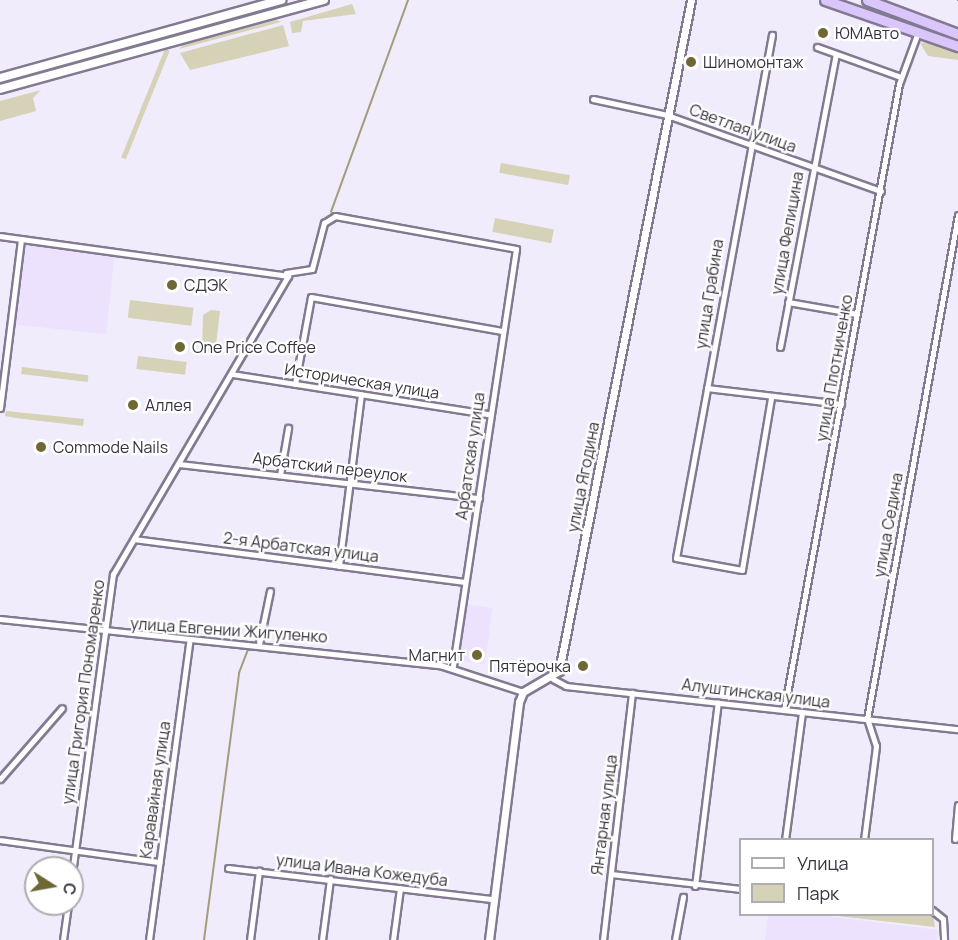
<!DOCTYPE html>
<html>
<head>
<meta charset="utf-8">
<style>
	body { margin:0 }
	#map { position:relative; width:958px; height:940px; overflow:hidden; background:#f1ecfb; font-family:Manrope,sans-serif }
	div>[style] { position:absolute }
	.built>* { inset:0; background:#ece2fd; transform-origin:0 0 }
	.green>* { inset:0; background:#d5d2b7; transform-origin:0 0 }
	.stream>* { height:1.5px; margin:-0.75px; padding:0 0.75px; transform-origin:0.75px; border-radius:0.75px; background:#a19d7e }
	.roads { filter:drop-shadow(2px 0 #837a92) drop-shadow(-2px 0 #837a92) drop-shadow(0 2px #837a92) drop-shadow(0 -2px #837a92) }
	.minor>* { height:5px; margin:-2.5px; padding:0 2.5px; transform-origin:2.5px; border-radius:2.5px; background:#fff }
	.tertiary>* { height:7px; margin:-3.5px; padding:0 3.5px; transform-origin:3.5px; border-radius:3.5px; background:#fff }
	.secondary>* { height:8px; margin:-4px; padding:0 4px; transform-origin:4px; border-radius:4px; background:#fff }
	.trunk>* { height:9px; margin:-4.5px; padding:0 4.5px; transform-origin:4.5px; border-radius:4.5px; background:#dac6fa }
	.rail>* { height:1.5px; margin-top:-0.75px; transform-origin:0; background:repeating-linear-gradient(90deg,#8c8894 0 10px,transparent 0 20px) }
	.dots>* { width:16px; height:16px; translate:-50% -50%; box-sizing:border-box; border:3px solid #fff; border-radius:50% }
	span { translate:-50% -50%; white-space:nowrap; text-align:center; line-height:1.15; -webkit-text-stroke:4.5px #fff; paint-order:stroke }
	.poi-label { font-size:16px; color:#37333d }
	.left { translate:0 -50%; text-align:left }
	.right { translate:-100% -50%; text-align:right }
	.street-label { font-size:16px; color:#37333d }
	.legend { position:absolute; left:739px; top:838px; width:195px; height:78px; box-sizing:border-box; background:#fff; border:2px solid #afadb1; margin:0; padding:8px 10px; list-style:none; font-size:18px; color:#37333d }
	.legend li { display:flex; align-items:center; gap:12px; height:30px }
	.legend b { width:30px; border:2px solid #afadb1 }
	.north { position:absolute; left:24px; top:856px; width:60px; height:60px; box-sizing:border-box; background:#fff; border:2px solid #afadb1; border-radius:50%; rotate:101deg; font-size:16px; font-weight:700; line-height:24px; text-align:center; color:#37333d }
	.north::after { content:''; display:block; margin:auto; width:21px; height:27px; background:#6f6834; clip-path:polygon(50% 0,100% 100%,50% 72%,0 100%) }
</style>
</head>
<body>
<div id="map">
	<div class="built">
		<i style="left:23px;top:245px;width:92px;height:80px;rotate:6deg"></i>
		<i style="left:464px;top:604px;width:29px;height:57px;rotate:8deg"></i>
		<i style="clip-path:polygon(768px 915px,818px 915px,938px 930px,937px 940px,765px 940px)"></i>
	</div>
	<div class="green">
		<i style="clip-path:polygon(352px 4px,356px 14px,303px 21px,301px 32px,292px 33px,290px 22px)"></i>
		<i style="clip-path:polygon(276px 20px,281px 22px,179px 49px,184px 44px)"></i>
		<i style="clip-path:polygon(283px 25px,289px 46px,190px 70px,180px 53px)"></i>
		<i style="clip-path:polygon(929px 42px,958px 52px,958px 60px,928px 56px,920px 43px)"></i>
		<i style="left:165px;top:49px;width:5px;height:117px;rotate:22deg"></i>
		<i style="clip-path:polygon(41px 90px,33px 98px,36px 111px,0 121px,0 101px)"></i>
		<i style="left:501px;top:163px;width:70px;height:10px;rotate:10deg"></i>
		<i style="left:495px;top:218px;width:60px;height:14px;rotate:11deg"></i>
		<i style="left:130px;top:300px;width:64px;height:18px;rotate:7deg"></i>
		<i style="clip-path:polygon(211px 310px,220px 311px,215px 353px,202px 352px,203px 315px)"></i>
		<i style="left:138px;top:356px;width:49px;height:13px;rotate:7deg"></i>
		<i style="left:22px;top:367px;width:67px;height:7px;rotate:7deg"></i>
		<i style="clip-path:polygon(6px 411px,84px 419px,83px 426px,16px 418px,5px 416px)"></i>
		<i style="clip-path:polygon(933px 914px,935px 927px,829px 915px,932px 914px)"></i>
	</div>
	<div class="stream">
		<i style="left:331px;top:212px;width:226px;rotate:-70deg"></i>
		<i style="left:204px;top:940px;width:269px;rotate:-82.5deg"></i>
		<i style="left:239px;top:673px;width:25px;rotate:-69deg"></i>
		<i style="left:248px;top:650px;width:8px;rotate:-7deg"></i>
	</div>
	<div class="roads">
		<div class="minor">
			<i style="left:817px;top:47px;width:89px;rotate:19.7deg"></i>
			<i style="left:593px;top:99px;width:76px;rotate:12.2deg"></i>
			<i style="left:667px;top:115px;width:227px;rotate:19.6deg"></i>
			<i style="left:0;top:236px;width:291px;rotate:7.9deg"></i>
			<i style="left:288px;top:276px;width:346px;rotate:120.4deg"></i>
			<i style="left:113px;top:574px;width:301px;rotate:97.8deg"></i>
			<i style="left:286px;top:273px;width:26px;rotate:-9deg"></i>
			<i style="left:312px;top:269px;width:48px;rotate:-75.4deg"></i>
			<i style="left:324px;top:223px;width:13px;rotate:-32deg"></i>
			<i style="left:335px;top:216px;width:184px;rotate:10.3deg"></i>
			<i style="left:516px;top:249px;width:423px;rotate:98.6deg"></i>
			<i style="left:788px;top:302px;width:70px;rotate:9.9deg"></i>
			<i style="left:780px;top:347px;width:298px;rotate:-79.2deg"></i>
			<i style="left:232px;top:374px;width:259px;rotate:8.9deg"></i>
			<i style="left:295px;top:384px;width:88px;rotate:-79.6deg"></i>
			<i style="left:311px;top:297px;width:194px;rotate:10.1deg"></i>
			<i style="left:707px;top:388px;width:135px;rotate:6.8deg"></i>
			<i style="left:771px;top:398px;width:174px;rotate:99.6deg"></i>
			<i style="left:742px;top:570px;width:67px;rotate:-169.7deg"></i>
			<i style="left:676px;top:558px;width:532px;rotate:-79.6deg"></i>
			<i style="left:0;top:408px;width:170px;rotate:-82.9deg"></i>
			<i style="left:179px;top:464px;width:302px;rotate:6.5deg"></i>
			<i style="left:280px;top:475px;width:48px;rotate:-80.3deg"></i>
			<i style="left:134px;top:539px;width:333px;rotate:7.4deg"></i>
			<i style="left:339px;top:566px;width:173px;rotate:-82.7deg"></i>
			<i style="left:0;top:619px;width:442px;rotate:6deg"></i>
			<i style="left:440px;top:665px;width:87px;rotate:18deg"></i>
			<i style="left:259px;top:644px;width:54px;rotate:-78.3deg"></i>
			<i style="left:553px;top:679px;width:15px;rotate:28deg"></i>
			<i style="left:566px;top:686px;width:394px;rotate:6.3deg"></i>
			<i style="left:784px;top:710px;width:636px;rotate:-79.59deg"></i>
			<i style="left:899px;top:84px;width:55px;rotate:-69.9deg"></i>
			<i style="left:0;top:779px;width:94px;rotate:-48.9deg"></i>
			<i style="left:955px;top:839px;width:34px;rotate:-85deg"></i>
			<i style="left:0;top:840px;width:161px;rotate:7.9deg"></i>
			<i style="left:785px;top:840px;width:129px;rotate:-82.4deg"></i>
			<i style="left:864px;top:840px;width:95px;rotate:-82.7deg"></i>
			<i style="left:876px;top:746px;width:28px;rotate:-108deg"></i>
			<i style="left:867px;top:719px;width:512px;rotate:-79.77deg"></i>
			<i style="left:228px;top:868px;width:267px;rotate:6.7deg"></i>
			<i style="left:611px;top:874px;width:130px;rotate:6.6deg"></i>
			<i style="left:695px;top:886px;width:185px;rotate:-82.9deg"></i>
			<i style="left:932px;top:910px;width:14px;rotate:39deg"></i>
			<i style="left:943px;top:919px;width:21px;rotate:87deg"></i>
			<i style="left:63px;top:940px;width:36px;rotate:-82deg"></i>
			<i style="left:149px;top:940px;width:300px;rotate:-82.3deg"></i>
			<i style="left:250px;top:940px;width:70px;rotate:-82.6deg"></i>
			<i style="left:322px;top:940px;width:62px;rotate:-82.5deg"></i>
			<i style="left:393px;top:940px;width:52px;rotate:-82.3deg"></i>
			<i style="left:603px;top:940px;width:249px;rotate:-83.3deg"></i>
			<i style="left:675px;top:940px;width:44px;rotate:-79.5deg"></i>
		</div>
		<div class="tertiary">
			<i style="left:489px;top:940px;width:240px;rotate:-82.8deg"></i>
			<i style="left:519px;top:702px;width:11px;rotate:-68deg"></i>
			<i style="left:523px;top:692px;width:42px;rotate:-30.3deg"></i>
			<i style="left:559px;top:671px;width:684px;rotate:-78.87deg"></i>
		</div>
		<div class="secondary">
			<i style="left:0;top:78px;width:292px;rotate:-15.5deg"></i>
			<i style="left:0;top:89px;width:336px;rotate:-15.4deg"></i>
		</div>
		<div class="trunk">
			<i style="left:825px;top:0;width:141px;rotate:19.1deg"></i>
			<i style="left:867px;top:0;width:97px;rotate:20.5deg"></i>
		</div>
	</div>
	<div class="rail">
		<i style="left:957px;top:0;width:1px"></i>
	</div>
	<div class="dots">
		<i style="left:823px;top:33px;background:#6f6834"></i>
		<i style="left:691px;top:62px;background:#6f6834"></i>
		<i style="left:172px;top:285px;background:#6f6834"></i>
		<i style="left:180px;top:347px;background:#6f6834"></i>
		<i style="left:133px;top:405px;background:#6f6834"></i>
		<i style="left:41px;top:447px;background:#6f6834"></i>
		<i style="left:477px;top:655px;background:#6f6834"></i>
		<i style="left:583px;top:666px;background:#6f6834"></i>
	</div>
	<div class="poi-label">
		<span class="left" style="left:835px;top:33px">ЮМАвто</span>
		<span class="left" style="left:703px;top:62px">Шиномонтаж</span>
		<span class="left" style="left:184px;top:285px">СДЭК</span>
		<span class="left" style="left:192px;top:347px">One Price Coffee</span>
		<span class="left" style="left:145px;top:405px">Аллея</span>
		<span class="left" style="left:53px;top:447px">Commode Nails</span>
		<span class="right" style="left:465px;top:655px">Магнит</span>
		<span class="right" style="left:571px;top:666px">Пятёрочка</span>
	</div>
	<div class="street-label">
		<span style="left:743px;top:128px;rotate:20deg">Светлая улица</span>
		<span style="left:787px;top:233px;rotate:-80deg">улица Фелицина</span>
		<span style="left:709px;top:294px;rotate:-81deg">улица Грабина</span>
		<span style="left:834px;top:368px;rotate:-80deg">улица Плотниченко</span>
		<span style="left:362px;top:381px;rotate:9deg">Историческая улица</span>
		<span style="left:470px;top:456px;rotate:-82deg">Арбатская улица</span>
		<span style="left:330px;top:467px;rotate:7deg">Арбатский переулок</span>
		<span style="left:583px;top:477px;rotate:-79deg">улица Ягодина</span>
		<span style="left:888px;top:525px;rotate:-80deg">улица Седина</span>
		<span style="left:301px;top:547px;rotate:7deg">2-я Арбатская улица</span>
		<span style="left:229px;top:630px;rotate:4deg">улица Евгении Жигуленко</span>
		<span style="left:83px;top:692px;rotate:-82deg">улица Григория Пономаренко</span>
		<span style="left:756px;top:693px;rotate:7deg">Алуштинская улица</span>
		<span style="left:155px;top:790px;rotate:-82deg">Каравайная улица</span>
		<span style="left:604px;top:815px;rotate:-83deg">Янтарная улица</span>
		<span style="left:362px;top:870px;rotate:7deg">улица Ивана Кожедуба</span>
	</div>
	<ul class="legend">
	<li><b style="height:8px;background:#fff"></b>Улица</li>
	<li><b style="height:16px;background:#d5d2b7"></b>Парк</li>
	</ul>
	<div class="north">С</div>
</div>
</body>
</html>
